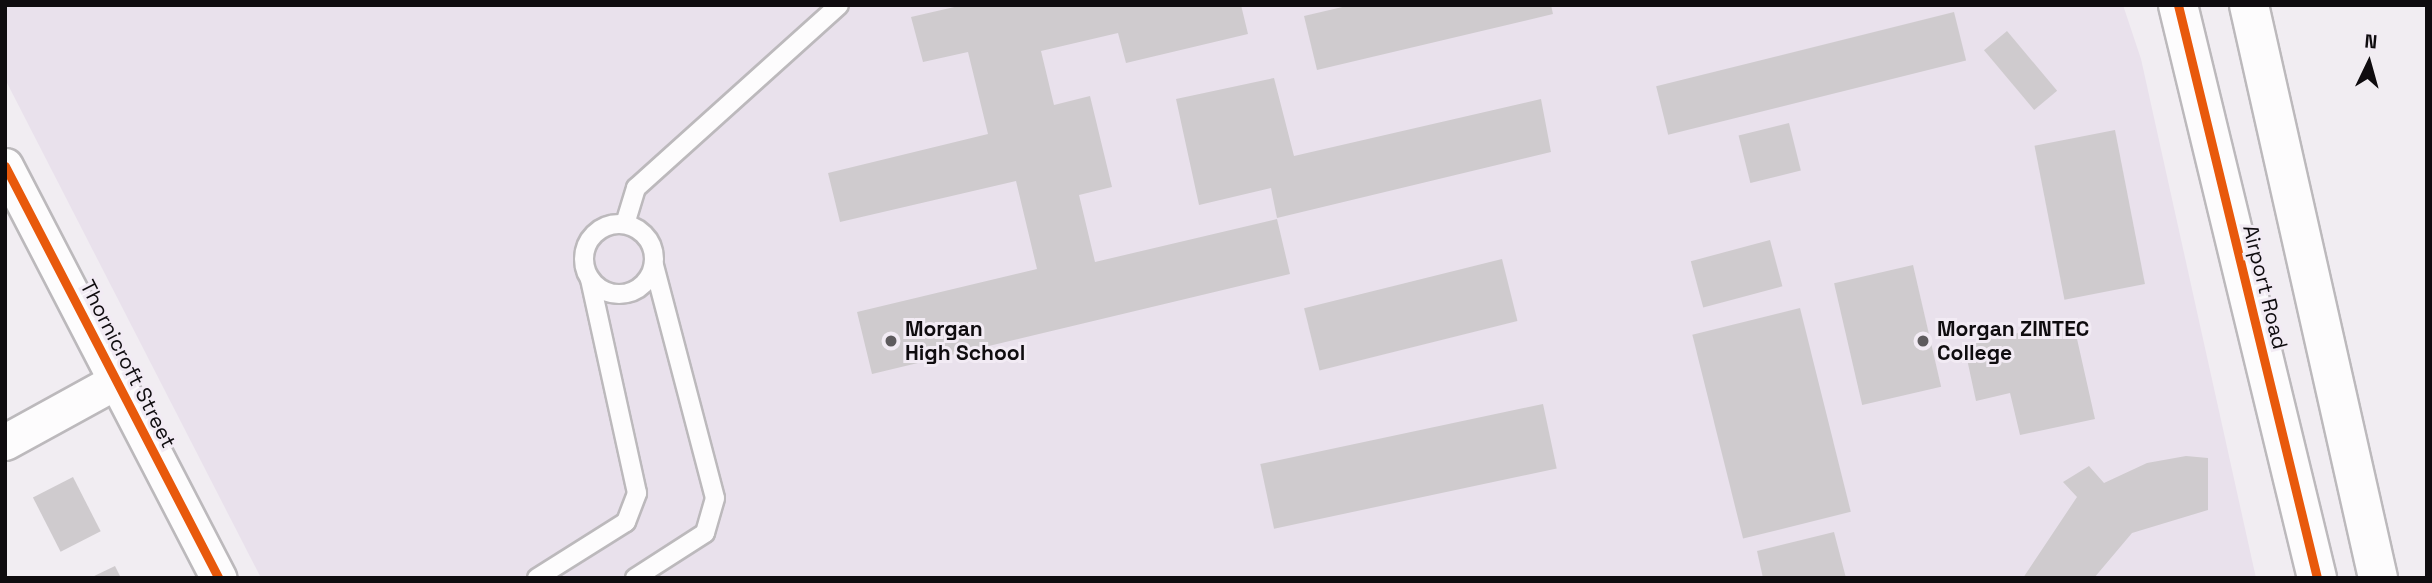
<!DOCTYPE html>
<html>
<head>
<meta charset="utf-8">
<style>
	body { margin:0 }
	#map { position:relative; width:2432px; height:583px; overflow:hidden; background:#f1edf2; font-family:"Space Grotesk",sans-serif }
	div>[style] { position:absolute }
	.built>* { inset:0; background:#e9e1ec }
	.building>* { inset:0; background:#cfcbce; transform-origin:0 0 }
	.roads { filter:drop-shadow(2px 0 #bcb9bc) drop-shadow(-2px 0 #bcb9bc) drop-shadow(0 2px #bcb9bc) drop-shadow(0 -2px #bcb9bc) }
	.service>* { height:18px; margin:-9px; padding:0 9px; transform-origin:9px; border-radius:9px; background:#fdfcfd }
	.service>.ring { margin:-9px; padding:0; box-sizing:content-box; background:none; border:18px solid #fdfcfd; border-radius:50% }
	.minor>* { height:35px; margin:-17.5px; padding:0 17.5px; transform-origin:17.5px; border-radius:17.5px; background:#fdfcfd }
	.tertiary>* { height:38px; margin:-19px; padding:0 19px; transform-origin:19px; border-radius:19px; background:#fdfcfd }
	.cycleway>* { height:9px; margin:-4.5px; padding:0 4.5px; transform-origin:4.5px; border-radius:4.5px; background:#e8590c }
	.dots>* { width:19px; height:19px; translate:-50% -50%; box-sizing:border-box; border:4px solid #f2ebf4; border-radius:50% }
	span { translate:-50% -50%; white-space:nowrap; text-align:center; line-height:1.15; -webkit-text-stroke:6px #f2ebf4; paint-order:stroke }
	.street-label { font-size:21px; color:#0f0c0f }
	.poi-label { font-size:21px; color:#0f0c0f; font-weight:700 }
	.left { translate:0 -50%; text-align:left }
	.frame { position:absolute; inset:0; border:7px solid #0f0c0f; pointer-events:none }
	.north { position:absolute; left:2334px; top:28px; width:70px; height:70px; -webkit-text-stroke:5px #f2ebf4; paint-order:stroke; rotate:5deg; font-size:19px; font-weight:700; line-height:28px; text-align:center; color:#0f0c0f }
	.north::after { content:''; display:block; margin:auto; width:24px; height:32px; background:#0f0c0f; clip-path:polygon(50% 0,100% 100%,50% 72%,0 100%) }
</style>
</head>
<body>
<div id="map">
	<div class="built">
		<i style="clip-path:polygon(5px 5px,2123px 5px,2141px 59px,2256px 578px,261px 578px,5px 79px)"></i>
	</div>
	<div class="building">
		<i style="clip-path:polygon(963px 5px,1241px 5px,1248px 34px,1126px 63px,1118px 33px,1041px 51px,1054px 105px,1090px 96px,1112px 187px,1079px 195px,1095px 262px,1277px 219px,1290px 274px,872px 374px,857px 312px,1037px 269px,1016px 181px,840px 222px,828px 173px,988px 134px,968px 52px,923px 62px,911px 17px)"></i>
		<i style="clip-path:polygon(1351px 5px,1551px 5px,1553px 14px,1317px 70px,1304px 16px)"></i>
		<i style="left:1954px;top:12px;width:50px;height:307px;rotate:76deg"></i>
		<i style="left:2007px;top:31px;width:78px;height:30px;rotate:50deg"></i>
		<i style="clip-path:polygon(1274px 78px,1294px 156px,1541px 99px,1551px 152px,1277px 218px,1271px 188px,1199px 205px,1176px 99px)"></i>
		<i style="left:1789px;top:123px;width:49px;height:52px;rotate:76deg"></i>
		<i style="left:2115px;top:130px;width:157px;height:82px;rotate:79deg"></i>
		<i style="left:1770px;top:240px;width:48px;height:82px;rotate:75deg"></i>
		<i style="left:1502px;top:259px;width:64px;height:204px;rotate:76deg"></i>
		<i style="left:1913px;top:265px;width:125px;height:81px;rotate:77deg"></i>
		<i style="left:1800px;top:308px;width:210px;height:111px;rotate:76deg"></i>
		<i style="clip-path:polygon(2073px 321px,2095px 419px,2020px 435px,2010px 393px,1976px 401px,1964px 345px)"></i>
		<i style="left:1543px;top:404px;width:66px;height:289px;rotate:78deg"></i>
		<i style="clip-path:polygon(2186px 456px,2208px 458px,2208px 510px,2132px 533px,2094px 578px,2023px 578px,2077px 497px,2063px 482px,2089px 466px,2104px 483px,2147px 463px)"></i>
		<i style="left:73px;top:477px;width:61px;height:45px;rotate:63deg"></i>
		<i style="clip-path:polygon(1834px 532px,1846px 578px,1763px 578px,1757px 551px)"></i>
		<i style="clip-path:polygon(115px 566px,121px 578px,90px 578px)"></i>
	</div>
	<div class="roads">
		<div class="service">
			<i style="left:625px;top:224px;width:38px;rotate:-73deg"></i>
			<i style="left:636px;top:188px;width:273px;rotate:-42deg"></i>
			<i class="ring" style="left:584px;top:224px;width:52px;height:52px"></i>
			<i style="left:537px;top:578px;width:105px;rotate:-32.2deg"></i>
			<i style="left:626px;top:522px;width:31px;rotate:-69deg"></i>
			<i style="left:637px;top:493px;width:219px;rotate:-102.4deg"></i>
			<i style="left:635px;top:578px;width:83px;rotate:-32.7deg"></i>
			<i style="left:705px;top:533px;width:36px;rotate:-74deg"></i>
			<i style="left:715px;top:498px;width:241px;rotate:-104.7deg"></i>
		</div>
		<div class="minor">
			<i style="left:5px;top:166px;width:464px;rotate:62.6deg"></i>
			<i style="left:5px;top:442px;width:127px;rotate:-28.8deg"></i>
		</div>
		<div class="tertiary">
			<i style="left:2178px;top:5px;width:590px;rotate:76.36deg"></i>
			<i style="left:2249px;top:5px;width:587px;rotate:77.31deg"></i>
		</div>
	</div>
	<div class="cycleway">
		<i style="left:2178px;top:5px;width:590px;rotate:76.36deg"></i>
		<i style="left:5px;top:166px;width:464px;rotate:62.6deg"></i>
	</div>
	<div class="dots">
		<i style="left:891px;top:341px;background:#5e5b5e"></i>
		<i style="left:1923px;top:341px;background:#5e5b5e"></i>
	</div>
	<div class="street-label">
		<span style="left:2265px;top:287px;rotate:76deg">Airport Road</span>
		<span style="left:128px;top:364px;rotate:63deg">Thornicroft Street</span>
	</div>
	<div class="poi-label">
		<span class="left" style="left:905px;top:341px">Morgan<br>High School</span>
		<span class="left" style="left:1937px;top:341px">Morgan ZINTEC<br>College</span>
	</div>
	<div class="frame"></div>
	<div class="north">N</div>
</div>
</body>
</html>
